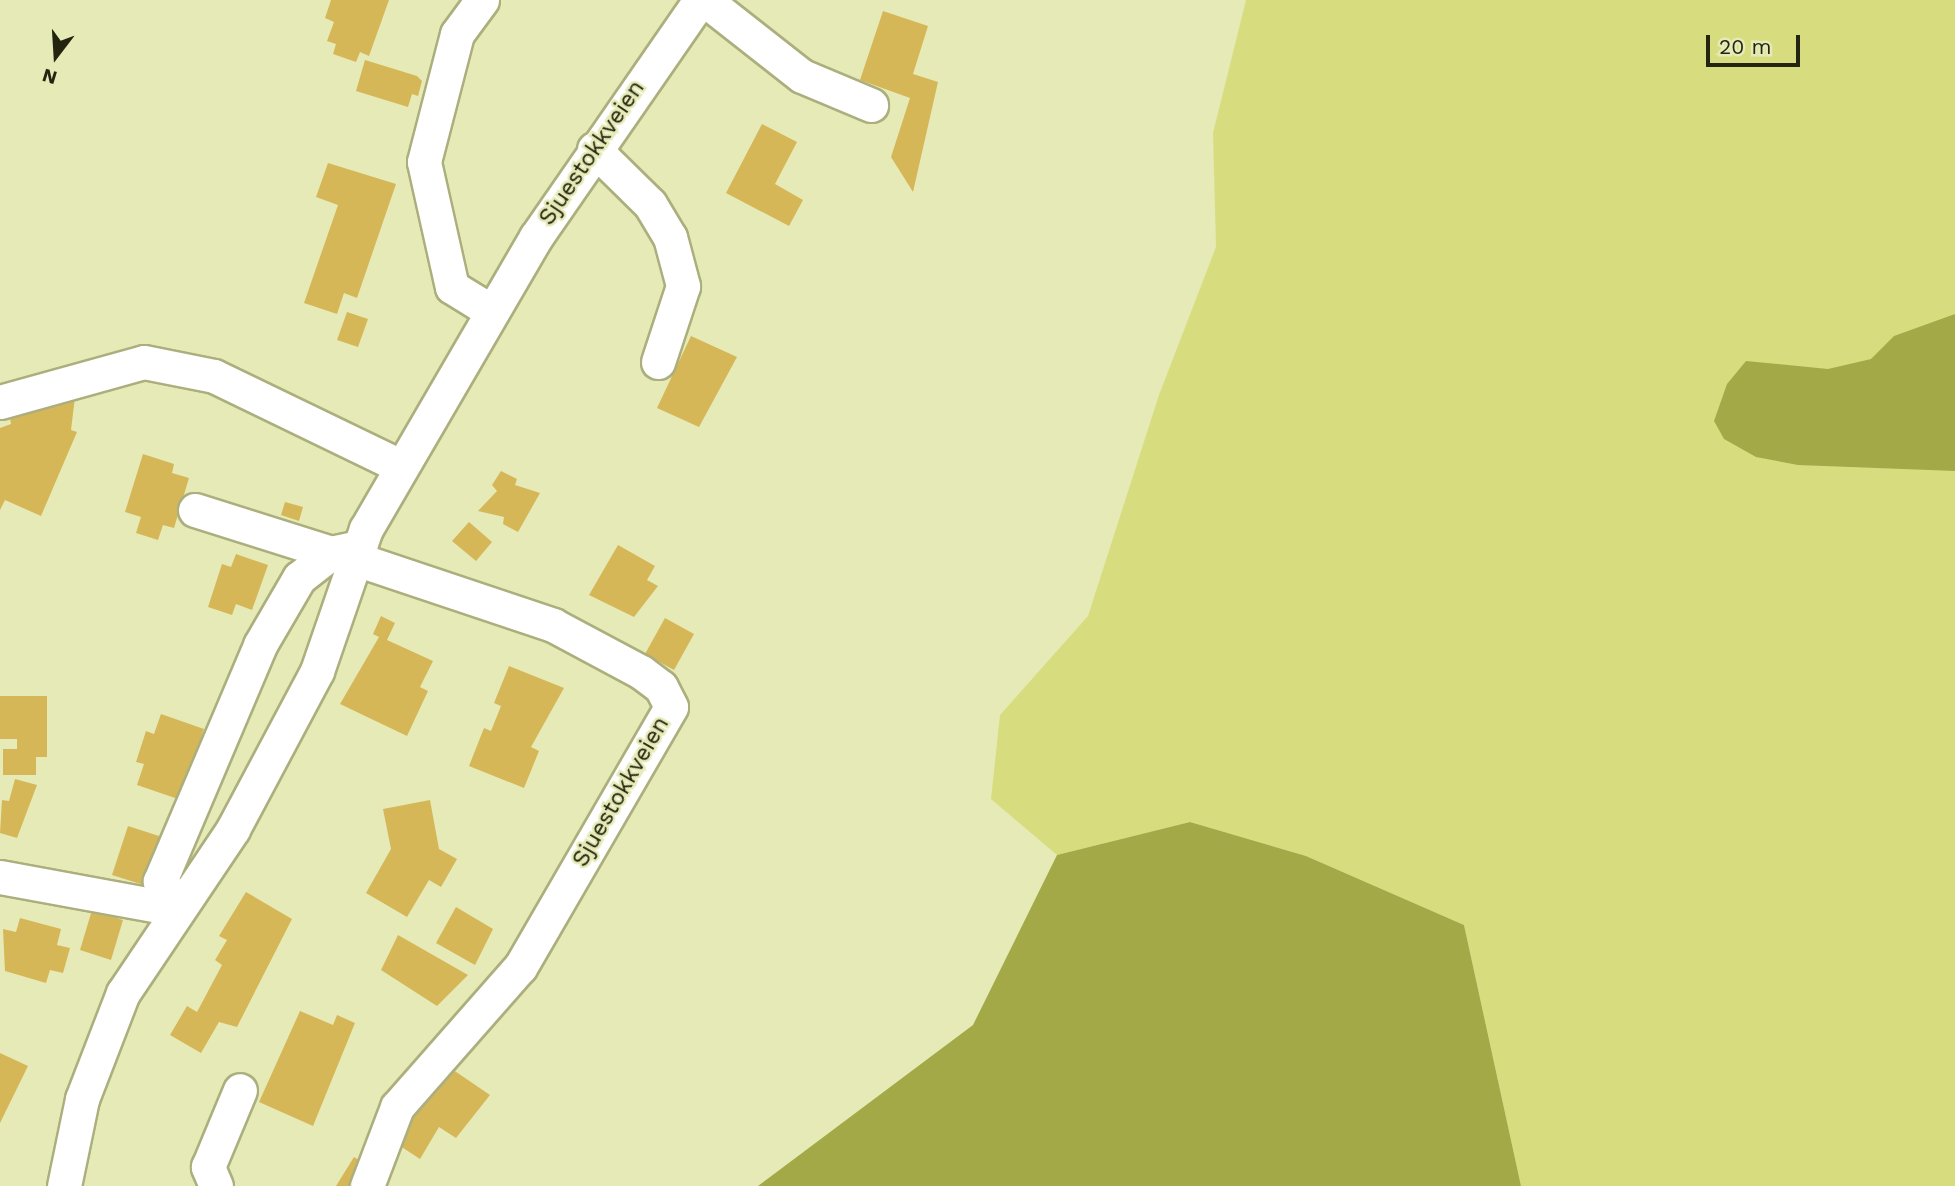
<!DOCTYPE html>
<style>
body{margin:0}
#map{position:relative;width:1955px;height:1186px;overflow:hidden;background:#e6eab6;font-family:"Work Sans",sans-serif}
div>[style]{position:absolute}
.green>*{inset:0;background:#d7dd7f}
.forest>*{inset:0;background:#a4a948}
.building>*{inset:0;background:#d6b757}
.roads{filter:drop-shadow(2px 0 #acaf7d) drop-shadow(-2px 0 #acaf7d) drop-shadow(0 2px #acaf7d) drop-shadow(0 -2px #acaf7d)}
.minor>*{height:33px;margin:-16.5px;padding:0 16.5px;transform-origin:16.5px;border-radius:16.5px;background:#fff}
span{translate:-50% -50%;white-space:nowrap;text-align:center;line-height:1.15;-webkit-text-stroke:5px #e6eab6;paint-order:stroke}
.street-label{font-size:23px;color:#242511}
.north{position:absolute;left:21px;top:21px;width:70px;height:70px;-webkit-text-stroke:5px #e6eab6;paint-order:stroke;rotate:197deg;font-size:19px;font-weight:700;line-height:28px;text-align:center;color:#242511}
.north::after{content:'';display:block;margin:auto;width:24px;height:32px;background:#242511;clip-path:polygon(50% 0,100% 100%,50% 72%,0 100%)}
.scale{position:absolute;left:1706px;top:35px;width:94px;height:32px;box-sizing:border-box;border:4px solid #242511;border-top:0;padding-left:9px;font-size:21px;line-height:24px;white-space:nowrap;color:#242511;-webkit-text-stroke:5px #e6eab6;paint-order:stroke}
</style>
<div id="map">
<div class="green">
<div style="clip-path:polygon(1246px 0,1955px 0,1955px 1186px,1521px 1186px,1464px 925px,1306px 856px,1190px 822px,1057px 855px,991px 799px,1000px 715px,1088px 616px,1159px 395px,1216px 247px,1213px 133px)"></div>
</div>
<div class="forest">
<div style="clip-path:polygon(1955px 314px,1955px 471px,1798px 465px,1756px 457px,1724px 439px,1714px 421px,1727px 384px,1746px 361px,1828px 369px,1871px 359px,1894px 336px)"></div>
<div style="clip-path:polygon(1190px 822px,1306px 856px,1464px 925px,1521px 1186px,758px 1186px,973px 1025px,1057px 855px)"></div>
</div>
<div class="building">
<div style="clip-path:polygon(331px 0,389px 0,369px 56px,360px 52px,356px 62px,333px 54px,336px 44px,327px 41px,334px 22px,325px 18px)"></div>
<div style="clip-path:polygon(883px 11px,928px 26px,913px 74px,938px 82px,913px 192px,891px 157px,910px 98px,860px 80px)"></div>
<div style="clip-path:polygon(365px 60px,417px 76px,422px 81px,418px 96px,412px 94px,408px 107px,356px 91px)"></div>
<div style="clip-path:polygon(762px 124px,797px 142px,775px 184px,803px 200px,789px 226px,726px 193px)"></div>
<div style="clip-path:polygon(328px 163px,396px 184px,357px 298px,344px 293px,337px 314px,304px 303px,338px 205px,316px 197px)"></div>
<div style="clip-path:polygon(347px 312px,368px 319px,358px 347px,337px 340px)"></div>
<div style="clip-path:polygon(691px 336px,737px 357px,699px 427px,657px 408px)"></div>
<div style="clip-path:polygon(75px 397px,71px 430px,77px 432px,41px 516px,5px 500px,0 510px,0 428px,11px 424px,10px 418px)"></div>
<div style="clip-path:polygon(143px 454px,174px 464px,172px 473px,189px 478px,174px 528px,163px 525px,158px 540px,136px 533px,141px 517px,125px 512px)"></div>
<div style="clip-path:polygon(501px 471px,517px 479px,515px 485px,540px 493px,518px 532px,503px 524px,504px 517px,478px 511px,497px 491px,492px 485px)"></div>
<div style="clip-path:polygon(285px 502px,303px 507px,299px 521px,281px 515px)"></div>
<div style="clip-path:polygon(469px 522px,492px 542px,476px 561px,452px 541px)"></div>
<div style="clip-path:polygon(618px 545px,655px 566px,647px 580px,658px 586px,634px 617px,589px 595px)"></div>
<div style="clip-path:polygon(236px 554px,268px 565px,252px 610px,236px 604px,232px 615px,208px 607px,222px 564px,231px 567px)"></div>
<div style="clip-path:polygon(381px 616px,395px 623px,387px 640px,433px 661px,420px 687px,428px 691px,407px 736px,340px 704px,379px 637px,373px 634px)"></div>
<div style="clip-path:polygon(665px 618px,694px 634px,674px 670px,645px 654px)"></div>
<div style="clip-path:polygon(509px 666px,564px 688px,531px 747px,539px 751px,524px 788px,469px 766px,484px 728px,491px 731px,501px 706px,494px 703px)"></div>
<div style="clip-path:polygon(0 696px,47px 696px,47px 757px,36px 757px,36px 775px,3px 775px,3px 749px,17px 749px,17px 739px,0 739px)"></div>
<div style="clip-path:polygon(161px 714px,204px 729px,181px 800px,137px 785px,144px 764px,136px 762px,146px 731px,154px 734px)"></div>
<div style="clip-path:polygon(15px 779px,37px 785px,17px 838px,0 833px,2px 800px,9px 801px)"></div>
<div style="clip-path:polygon(430px 800px,439px 849px,457px 859px,441px 887px,429px 880px,407px 917px,366px 893px,391px 849px,383px 809px)"></div>
<div style="clip-path:polygon(128px 826px,162px 837px,147px 886px,112px 875px)"></div>
<div style="clip-path:polygon(246px 892px,292px 919px,237px 1027px,219px 1022px,201px 1053px,170px 1035px,187px 1006px,197px 1012px,222px 965px,215px 960px,227px 940px,219px 936px)"></div>
<div style="clip-path:polygon(456px 907px,493px 929px,475px 965px,436px 943px)"></div>
<div style="clip-path:polygon(92px 910px,123px 920px,111px 960px,80px 950px)"></div>
<div style="clip-path:polygon(20px 918px,61px 929px,57px 945px,70px 948px,63px 973px,50px 970px,46px 983px,5px 971px,3px 929px,16px 932px)"></div>
<div style="clip-path:polygon(398px 935px,468px 975px,437px 1006px,381px 970px)"></div>
<div style="clip-path:polygon(300px 1011px,333px 1025px,337px 1015px,355px 1023px,313px 1126px,259px 1102px)"></div>
<div style="clip-path:polygon(0 1053px,28px 1066px,0 1123px)"></div>
<div style="clip-path:polygon(443px 1063px,490px 1095px,456px 1138px,439px 1127px,420px 1159px,388px 1138px)"></div>
<div style="clip-path:polygon(354px 1157px,368px 1166px,355px 1186px,336px 1186px)"></div>
</div>
<div class="roads">
<div class="minor">
<div style="left:482px;top:0;width:42px;rotate:126.3deg"></div>
<div style="left:457px;top:34px;width:132px;rotate:104.5deg"></div>
<div style="left:424px;top:162px;width:128px;rotate:77.4deg"></div>
<div style="left:452px;top:287px;width:46px;rotate:31.6deg"></div>
<div style="left:705px;top:0;width:123px;rotate:38.1deg"></div>
<div style="left:802px;top:76px;width:75px;rotate:22.8deg"></div>
<div style="left:594px;top:149px;width:78px;rotate:44.5deg"></div>
<div style="left:650px;top:204px;width:39px;rotate:59deg"></div>
<div style="left:670px;top:237px;width:51px;rotate:75.1deg"></div>
<div style="left:683px;top:286px;width:80px;rotate:108.2deg"></div>
<div style="left:0;top:402px;width:149px;rotate:-15.5deg"></div>
<div style="left:144px;top:362px;width:71px;rotate:11.3deg"></div>
<div style="left:214px;top:376px;width:207px;rotate:25.8deg"></div>
<div style="left:195px;top:510px;width:143px;rotate:17.5deg"></div>
<div style="left:356px;top:559px;width:208px;rotate:18.5deg"></div>
<div style="left:553px;top:625px;width:100px;rotate:28.1deg"></div>
<div style="left:641px;top:672px;width:25px;rotate:37deg"></div>
<div style="left:661px;top:687px;width:22px;rotate:63deg"></div>
<div style="left:671px;top:707px;width:301px;rotate:120.1deg"></div>
<div style="left:520px;top:967px;width:186px;rotate:131.3deg"></div>
<div style="left:397px;top:1107px;width:85px;rotate:110.8deg"></div>
<div style="left:0;top:877px;width:178px;rotate:10.4deg"></div>
<div style="left:179px;top:904px;width:30px;rotate:-130deg"></div>
<div style="left:160px;top:881px;width:256px;rotate:-67deg"></div>
<div style="left:260px;top:645px;width:78px;rotate:-59.8deg"></div>
<div style="left:299px;top:578px;width:41px;rotate:-38deg"></div>
<div style="left:331px;top:553px;width:30px;rotate:-12deg"></div>
<div style="left:64px;top:1186px;width:89px;rotate:-78.3deg"></div>
<div style="left:82px;top:1099px;width:114px;rotate:-68.9deg"></div>
<div style="left:123px;top:993px;width:197px;rotate:-56.1deg"></div>
<div style="left:233px;top:829px;width:179px;rotate:-62deg"></div>
<div style="left:317px;top:671px;width:150px;rotate:-71deg"></div>
<div style="left:366px;top:529px;width:338px;rotate:-59.8deg"></div>
<div style="left:536px;top:237px;width:288px;rotate:-55.3deg"></div>
<div style="left:216px;top:1186px;width:21px;rotate:-113deg"></div>
<div style="left:208px;top:1167px;width:83px;rotate:-67.4deg"></div>
</div>
</div>
<div class="street-label">
<span style="left:592px;top:153px;rotate:-56deg">Sjuestokkveien</span>
<span style="left:621px;top:792px;rotate:-60deg">Sjuestokkveien</span>
</div>
<div class="north">N</div>
<div class="scale">20 m</div>
</div>
